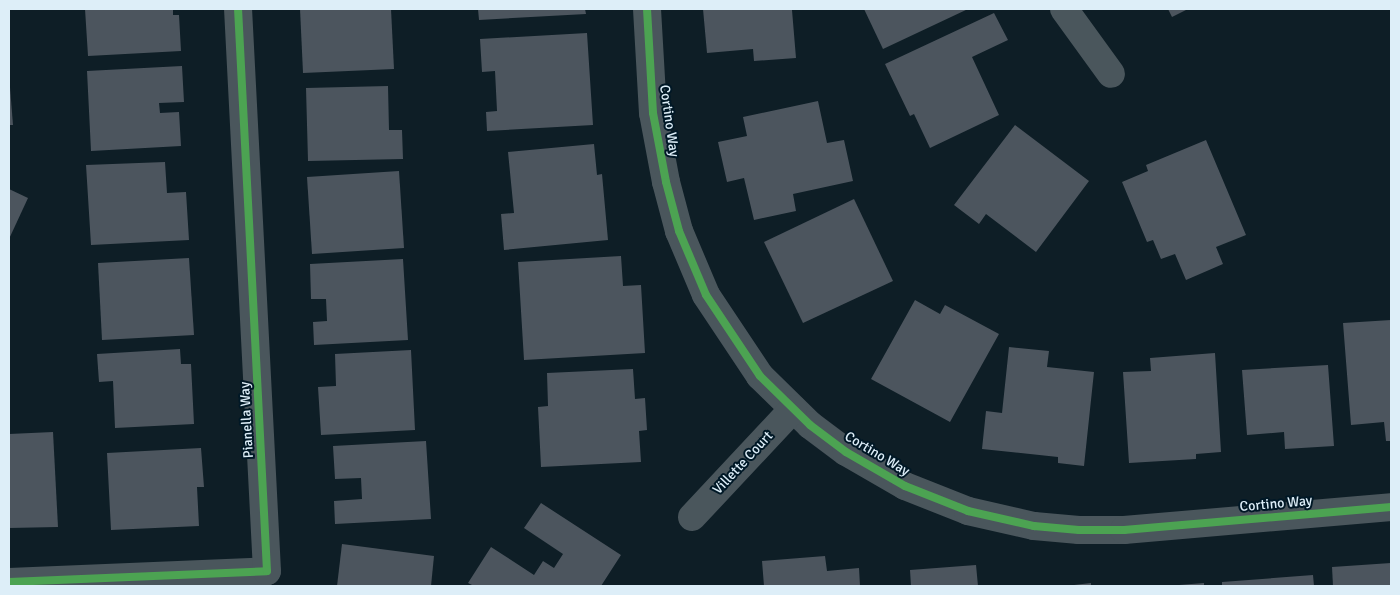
<!DOCTYPE html>
<style>
body{margin:0}
#map{position:relative;width:1400px;height:595px;overflow:hidden;background:#0e1e26;font-family:Signika,sans-serif}
div>[style]{position:absolute}
.building>*{inset:0;background:#4c555e}
.minor>*{height:28px;margin:-14px;padding:0 14px;transform-origin:14px;border-radius:14px;background:#4a565c}
.cycleway>*{height:8px;margin:-4px;padding:0 4px;transform-origin:4px;border-radius:4px;background:#4ca352}
span{translate:-50% -50%;white-space:nowrap;text-align:center;line-height:1.15;-webkit-text-stroke:4px #001826;paint-order:stroke}
.street-label{font-size:14px;color:#ddeef8}
.frame{position:absolute;inset:0;border:10px solid #ddeef8;pointer-events:none}
</style>
<div id="map">
<div class="building">
<div style="clip-path:polygon(85px 9px,173px 9px,173px 15px,179px 15px,181px 51px,88px 56px)"></div>
<div style="clip-path:polygon(300px 9px,391px 9px,394px 69px,303px 73px)"></div>
<div style="clip-path:polygon(478px 9px,585px 9px,586px 14px,479px 20px)"></div>
<div style="clip-path:polygon(703px 9px,792px 10px,796px 58px,754px 61px,753px 49px,707px 53px)"></div>
<div style="clip-path:polygon(864px 9px,968px 9px,883px 49px)"></div>
<div style="clip-path:polygon(1168px 9px,1188px 9px,1172px 17px)"></div>
<div style="clip-path:polygon(994px 13px,1008px 40px,972px 57px,999px 115px,930px 148px,914px 114px,910px 116px,885px 64px)"></div>
<div style="clip-path:polygon(587px 33px,593px 125px,487px 131px,486px 112px,497px 111px,495px 71px,482px 72px,480px 39px)"></div>
<div style="clip-path:polygon(182px 66px,184px 102px,159px 103px,160px 113px,179px 112px,181px 146px,91px 151px,87px 71px)"></div>
<div style="clip-path:polygon(9px 75px,13px 125px,9px 125px)"></div>
<div style="clip-path:polygon(388px 86px,389px 130px,402px 130px,403px 159px,308px 161px,306px 88px)"></div>
<div style="clip-path:polygon(818px 101px,827px 143px,844px 140px,853px 181px,793px 194px,796px 211px,754px 220px,744px 178px,727px 182px,718px 142px,747px 136px,743px 117px)"></div>
<div style="clip-path:polygon(1015px 125px,1089px 181px,1036px 252px,986px 214px,979px 224px,954px 205px)"></div>
<div style="clip-path:polygon(1206px 140px,1246px 235px,1216px 247px,1223px 264px,1186px 280px,1175px 254px,1161px 259px,1153px 240px,1147px 242px,1122px 182px,1148px 171px,1146px 165px)"></div>
<div style="clip-path:polygon(594px 144px,597px 175px,602px 174px,608px 240px,504px 250px,501px 214px,514px 213px,508px 152px)"></div>
<div style="clip-path:polygon(165px 162px,167px 193px,186px 192px,189px 240px,91px 245px,86px 165px)"></div>
<div style="clip-path:polygon(399px 171px,404px 248px,312px 254px,307px 177px)"></div>
<div style="clip-path:polygon(9px 189px,28px 198px,9px 239px)"></div>
<div style="clip-path:polygon(854px 199px,893px 281px,803px 323px,764px 242px)"></div>
<div style="clip-path:polygon(621px 256px,623px 286px,641px 285px,645px 353px,524px 360px,518px 262px)"></div>
<div style="clip-path:polygon(189px 258px,194px 335px,102px 340px,98px 263px)"></div>
<div style="clip-path:polygon(403px 259px,408px 340px,314px 345px,313px 322px,327px 321px,326px 299px,311px 299px,310px 264px)"></div>
<div style="clip-path:polygon(915px 300px,940px 314px,945px 305px,999px 334px,950px 422px,871px 379px)"></div>
<div style="clip-path:polygon(1391px 320px,1391px 441px,1386px 441px,1384px 422px,1351px 425px,1343px 323px)"></div>
<div style="clip-path:polygon(1009px 347px,1049px 351px,1047px 367px,1094px 372px,1084px 466px,1058px 463px,1058px 457px,982px 449px,986px 411px,1002px 413px)"></div>
<div style="clip-path:polygon(180px 349px,181px 364px,191px 364px,194px 424px,115px 428px,113px 381px,99px 382px,97px 354px)"></div>
<div style="clip-path:polygon(411px 350px,415px 430px,321px 435px,318px 387px,336px 386px,335px 354px)"></div>
<div style="clip-path:polygon(1215px 353px,1221px 452px,1196px 454px,1196px 459px,1129px 463px,1123px 372px,1151px 371px,1150px 358px)"></div>
<div style="clip-path:polygon(1328px 365px,1334px 446px,1285px 449px,1284px 432px,1247px 435px,1242px 370px)"></div>
<div style="clip-path:polygon(633px 369px,635px 399px,645px 398px,647px 430px,639px 431px,641px 462px,541px 467px,538px 407px,548px 406px,547px 373px)"></div>
<div style="clip-path:polygon(53px 432px,58px 527px,9px 528px,9px 434px)"></div>
<div style="clip-path:polygon(426px 441px,431px 519px,335px 524px,334px 501px,362px 499px,361px 478px,335px 479px,333px 446px)"></div>
<div style="clip-path:polygon(201px 448px,204px 487px,197px 487px,199px 526px,111px 530px,107px 453px)"></div>
<div style="clip-path:polygon(541px 503px,621px 555px,601px 586px,474px 586px,468px 583px,491px 547px,534px 575px,543px 561px,554px 568px,563px 554px,524px 528px)"></div>
<div style="clip-path:polygon(342px 544px,434px 556px,431px 586px,337px 586px)"></div>
<div style="clip-path:polygon(825px 556px,827px 571px,859px 568px,860px 586px,764px 586px,762px 561px)"></div>
<div style="clip-path:polygon(1391px 563px,1391px 586px,1333px 586px,1332px 567px)"></div>
<div style="clip-path:polygon(976px 565px,978px 586px,911px 586px,910px 570px)"></div>
<div style="clip-path:polygon(1313px 575px,1314px 586px,1222px 586px,1222px 582px)"></div>
<div style="clip-path:polygon(1091px 583px,1091px 586px,1074px 586px,1074px 585px)"></div>
<div style="clip-path:polygon(1204px 583px,1204px 586px,1179px 586px,1179px 585px)"></div>
</div>
<div class="minor">
<div style="left:647px;top:9px;width:104px;rotate:86.7deg"></div>
<div style="left:653px;top:113px;width:70px;rotate:79.3deg"></div>
<div style="left:666px;top:182px;width:51px;rotate:75.1deg"></div>
<div style="left:679px;top:231px;width:69px;rotate:67.1deg"></div>
<div style="left:706px;top:295px;width:97px;rotate:56.3deg"></div>
<div style="left:760px;top:376px;width:70px;rotate:44.4deg"></div>
<div style="left:810px;top:425px;width:45px;rotate:36.9deg"></div>
<div style="left:846px;top:452px;width:68px;rotate:30deg"></div>
<div style="left:905px;top:486px;width:68px;rotate:21.6deg"></div>
<div style="left:968px;top:511px;width:68px;rotate:12.8deg"></div>
<div style="left:1034px;top:526px;width:45px;rotate:5.1deg"></div>
<div style="left:1079px;top:530px;width:45px"></div>
<div style="left:1124px;top:530px;width:268px;rotate:-4.9deg"></div>
<div style="left:1064px;top:9px;width:80px;rotate:54.1deg"></div>
<div style="left:692px;top:517px;width:148px;rotate:-46.9deg"></div>
<div style="left:9px;top:582px;width:258px;rotate:-2.4deg"></div>
<div style="left:267px;top:571px;width:563px;rotate:-92.95deg"></div>
</div>
<div class="cycleway">
<div style="left:647px;top:9px;width:104px;rotate:86.7deg"></div>
<div style="left:653px;top:113px;width:70px;rotate:79.3deg"></div>
<div style="left:666px;top:182px;width:51px;rotate:75.1deg"></div>
<div style="left:679px;top:231px;width:69px;rotate:67.1deg"></div>
<div style="left:706px;top:295px;width:97px;rotate:56.3deg"></div>
<div style="left:760px;top:376px;width:70px;rotate:44.4deg"></div>
<div style="left:810px;top:425px;width:45px;rotate:36.9deg"></div>
<div style="left:846px;top:452px;width:68px;rotate:30deg"></div>
<div style="left:905px;top:486px;width:68px;rotate:21.6deg"></div>
<div style="left:968px;top:511px;width:68px;rotate:12.8deg"></div>
<div style="left:1034px;top:526px;width:45px;rotate:5.1deg"></div>
<div style="left:1079px;top:530px;width:45px"></div>
<div style="left:1124px;top:530px;width:268px;rotate:-4.9deg"></div>
<div style="left:9px;top:582px;width:258px;rotate:-2.4deg"></div>
<div style="left:267px;top:571px;width:563px;rotate:-92.95deg"></div>
</div>
<div class="street-label">
<span style="left:669px;top:121px;rotate:82deg">Cortino Way</span>
<span style="left:247px;top:420px;rotate:-93deg">Pianella Way</span>
<span style="left:877px;top:454px;rotate:31deg">Cortino Way</span>
<span style="left:743px;top:463px;rotate:-47deg">Villette Court</span>
<span style="left:1276px;top:504px;rotate:-5deg">Cortino Way</span>
</div>
<div class="frame"></div>
</div>
